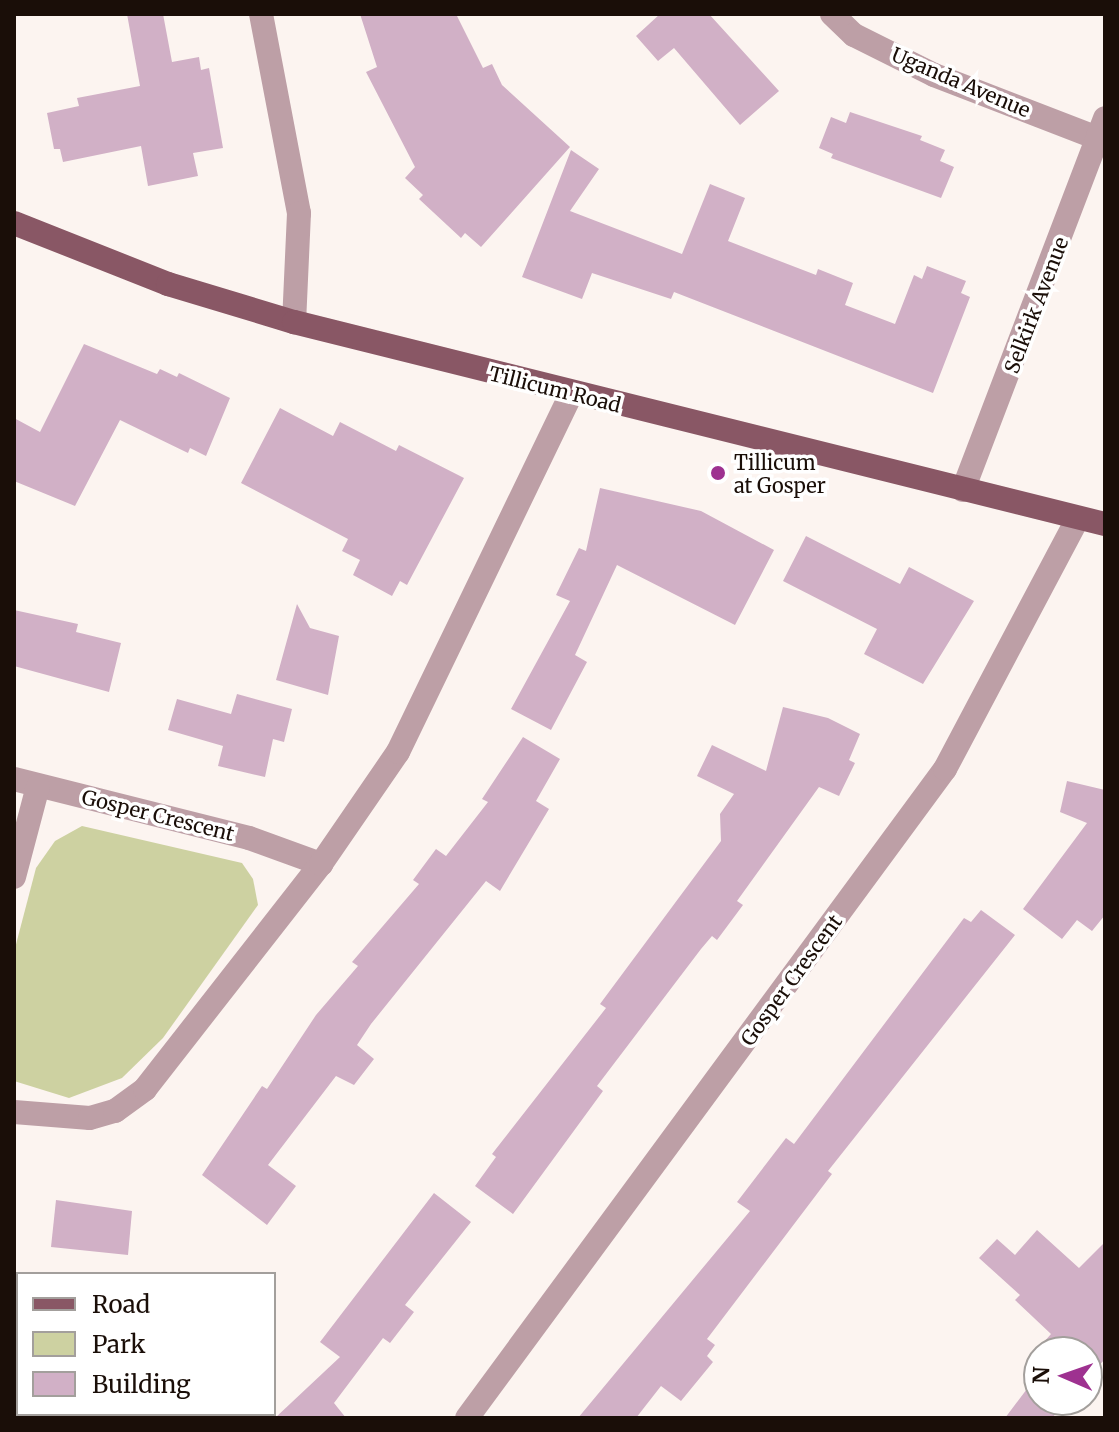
<!DOCTYPE html>
<style>
body{margin:0}
#map{position:relative;width:1119px;height:1432px;overflow:hidden;background:#fcf4f0;font-family:Merriweather,serif}
div>[style]{position:absolute}
.green>*{inset:0;background:#cdd1a1}
.building>*{inset:0;background:#d1b0c6}
.minor>*{height:24px;margin:-12px;padding:0 12px;transform-origin:12px;border-radius:12px;background:#bd9fa6}
.major>*{height:24px;margin:-12px;padding:0 12px;transform-origin:12px;border-radius:12px;background:#895765}
.dots>*{width:22px;height:22px;translate:-50% -50%;box-sizing:border-box;border:4px solid #fff;border-radius:50%}
span{translate:-50% -50%;white-space:nowrap;text-align:center;line-height:1.15;-webkit-text-stroke:7px #fff;paint-order:stroke}
.street-label{font-size:20px;color:#1a0e08}
.poi-label{font-size:20px;color:#1a0e08}
.left{translate:0 -50%;text-align:left}
.frame{position:absolute;inset:0;border:16px solid #1a0e08;pointer-events:none}
.legend{position:absolute;left:16px;top:1272px;width:260px;height:144px;box-sizing:border-box;background:#fff;border:2px solid #a39f9c;margin:0;padding:10px 14px;list-style:none;font-size:24px;color:#1a0e08}
.legend li{display:flex;align-items:center;gap:16px;height:40px}
.legend b{width:40px;border:2px solid #a39f9c}
.north{position:absolute;left:1023px;top:1336px;width:80px;height:80px;box-sizing:border-box;background:#fff;border:2px solid #a39f9c;border-radius:50%;rotate:272deg;font-size:22px;font-weight:700;line-height:32px;text-align:center;color:#1a0e08}
.north::after{content:'';display:block;margin:auto;width:28px;height:36px;background:#9e3190;clip-path:polygon(50% 0,100% 100%,50% 72%,0 100%)}
</style>
<div id="map">
<div class="green">
<div style="clip-path:polygon(82px 826px,242px 863px,253px 879px,258px 905px,163px 1038px,122px 1078px,69px 1098px,14px 1081px,14px 952px,36px 868px,55px 841px)"></div>
</div>
<div class="building">
<div style="clip-path:polygon(127px 14px,163px 14px,172px 62px,199px 57px,201px 70px,209px 68px,223px 148px,193px 153px,198px 176px,148px 186px,141px 146px,63px 162px,60px 149px,54px 149px,47px 113px,79px 106px,77px 98px,140px 86px)"></div>
<div style="clip-path:polygon(360px 14px,456px 14px,483px 68px,492px 64px,502px 85px,570px 147px,481px 247px,465px 233px,461px 238px,419px 199px,423px 195px,405px 178px,415px 167px,366px 72px,377px 67px)"></div>
<div style="clip-path:polygon(660px 14px,709px 14px,779px 91px,740px 125px,674px 48px,658px 61px,636px 36px)"></div>
<div style="clip-path:polygon(850px 112px,922px 136px,920px 140px,945px 150px,940px 161px,954px 167px,941px 198px,831px 158px,833px 154px,819px 148px,831px 117px,846px 123px)"></div>
<div style="clip-path:polygon(571px 150px,599px 169px,570px 211px,682px 254px,710px 184px,745px 198px,728px 241px,816px 275px,818px 269px,853px 283px,845px 305px,895px 324px,914px 275px,922px 279px,927px 266px,966px 281px,961px 293px,970px 297px,933px 393px,674px 292px,671px 299px,592px 273px,582px 299px,522px 277px)"></div>
<div style="clip-path:polygon(84px 344px,157px 374px,160px 369px,177px 377px,179px 373px,230px 398px,206px 456px,190px 448px,188px 453px,120px 420px,75px 506px,14px 481px,14px 418px,40px 432px)"></div>
<div style="clip-path:polygon(280px 408px,333px 436px,340px 422px,396px 451px,399px 445px,464px 478px,407px 585px,400px 581px,392px 596px,353px 575px,360px 560px,342px 551px,348px 539px,241px 483px)"></div>
<div style="clip-path:polygon(600px 488px,701px 511px,774px 550px,735px 625px,617px 565px,575px 655px,587px 662px,551px 730px,511px 709px,570px 601px,556px 595px,579px 548px,586px 551px)"></div>
<div style="clip-path:polygon(806px 536px,900px 584px,909px 567px,974px 601px,923px 684px,864px 654px,877px 629px,783px 581px)"></div>
<div style="clip-path:polygon(297px 604px,310px 628px,339px 636px,328px 695px,276px 680px)"></div>
<div style="clip-path:polygon(14px 610px,78px 624px,76px 632px,121px 643px,109px 692px,14px 666px)"></div>
<div style="clip-path:polygon(237px 694px,292px 709px,284px 742px,273px 739px,265px 777px,218px 766px,223px 746px,168px 730px,177px 699px,231px 714px)"></div>
<div style="clip-path:polygon(783px 707px,828px 718px,860px 734px,849px 760px,855px 763px,839px 796px,819px 787px,737px 901px,743px 905px,717px 940px,712px 936px,701px 949px,597px 1086px,603px 1091px,513px 1214px,475px 1186px,496px 1157px,492px 1154px,606px 1008px,600px 1004px,721px 841px,720px 814px,734px 794px,697px 776px,712px 745px,766px 771px)"></div>
<div style="clip-path:polygon(523px 737px,560px 759px,536px 801px,549px 809px,500px 891px,486px 881px,371px 1024px,357px 1045px,374px 1059px,354px 1085px,336px 1076px,268px 1165px,296px 1186px,267px 1225px,202px 1175px,262px 1086px,267px 1089px,316px 1015px,358px 966px,352px 962px,419px 884px,413px 880px,436px 849px,446px 856px,488px 802px,482px 799px)"></div>
<div style="clip-path:polygon(1067px 781px,1105px 790px,1105px 915px,1092px 931px,1077px 920px,1062px 939px,1023px 909px,1087px 823px,1060px 812px)"></div>
<div style="clip-path:polygon(981px 910px,1015px 935px,828px 1171px,832px 1174px,707px 1339px,715px 1345px,707px 1356px,713px 1362px,681px 1401px,661px 1386px,636px 1418px,578px 1418px,750px 1211px,737px 1202px,786px 1138px,794px 1144px,964px 918px,971px 922px)"></div>
<div style="clip-path:polygon(434px 1193px,471px 1222px,405px 1305px,414px 1312px,390px 1343px,383px 1338px,334px 1403px,346px 1418px,275px 1418px,340px 1357px,320px 1342px)"></div>
<div style="clip-path:polygon(56px 1200px,132px 1211px,128px 1255px,51px 1247px)"></div>
<div style="clip-path:polygon(1037px 1230px,1079px 1268px,1105px 1242px,1105px 1359px,1087px 1379px,1087px 1352px,1037px 1350px,1051px 1334px,1015px 1300px,1020px 1295px,979px 1258px,997px 1239px,1015px 1255px)"></div>
<div style="clip-path:polygon(1039px 1373px,1039px 1400px,1068px 1400px,1052px 1418px,1005px 1418px)"></div>
</div>
<div class="minor">
<div style="left:261px;top:14px;width:203px;rotate:79.2deg"></div>
<div style="left:299px;top:213px;width:109px;rotate:92.6deg"></div>
<div style="left:832px;top:14px;width:30px;rotate:44deg"></div>
<div style="left:854px;top:35px;width:89px;rotate:26.6deg"></div>
<div style="left:934px;top:75px;width:175px;rotate:21.1deg"></div>
<div style="left:963px;top:490px;width:398px;rotate:-69.1deg"></div>
<div style="left:14px;top:779px;width:242px;rotate:14.1deg"></div>
<div style="left:249px;top:838px;width:77px;rotate:19.9deg"></div>
<div style="left:14px;top:877px;width:94px;rotate:-75.2deg"></div>
<div style="left:14px;top:1112px;width:76px;rotate:4.5deg"></div>
<div style="left:90px;top:1118px;width:26px;rotate:-16deg"></div>
<div style="left:115px;top:1111px;width:37px;rotate:-36deg"></div>
<div style="left:145px;top:1089px;width:286px;rotate:-52deg"></div>
<div style="left:321px;top:864px;width:136px;rotate:-55.5deg"></div>
<div style="left:398px;top:752px;width:398px;rotate:-64.2deg"></div>
<div style="left:467px;top:1418px;width:806px;rotate:-53.63deg"></div>
<div style="left:945px;top:769px;width:284px;rotate:-62.1deg"></div>
</div>
<div class="major">
<div style="left:14px;top:223px;width:166px;rotate:21.6deg"></div>
<div style="left:168px;top:284px;width:132px;rotate:16.8deg"></div>
<div style="left:294px;top:322px;width:836px;rotate:13.99deg"></div>
</div>
<div class="dots">
<div style="left:718px;top:473px;background:#9e3190"></div>
</div>
<div class="street-label">
<span style="left:961px;top:82px;rotate:23deg">Uganda Avenue</span>
<span style="left:1036px;top:305px;rotate:-69deg">Selkirk Avenue</span>
<span style="left:555px;top:389px;rotate:14deg">Tillicum Road</span>
<span style="left:158px;top:815px;rotate:14deg">Gosper Crescent</span>
<span style="left:791px;top:980px;rotate:-54deg">Gosper Crescent</span>
</div>
<div class="poi-label">
<span class="left" style="left:734px;top:474px">Tillicum<br>at Gosper</span>
</div>
<div class="frame"></div>
<ul class="legend">
<li><b style="height:10px;background:#895765"></b>Road</li>
<li><b style="height:22px;background:#cdd1a1"></b>Park</li>
<li><b style="height:22px;background:#d1b0c6"></b>Building</li>
</ul>
<div class="north">N</div>
</div>
